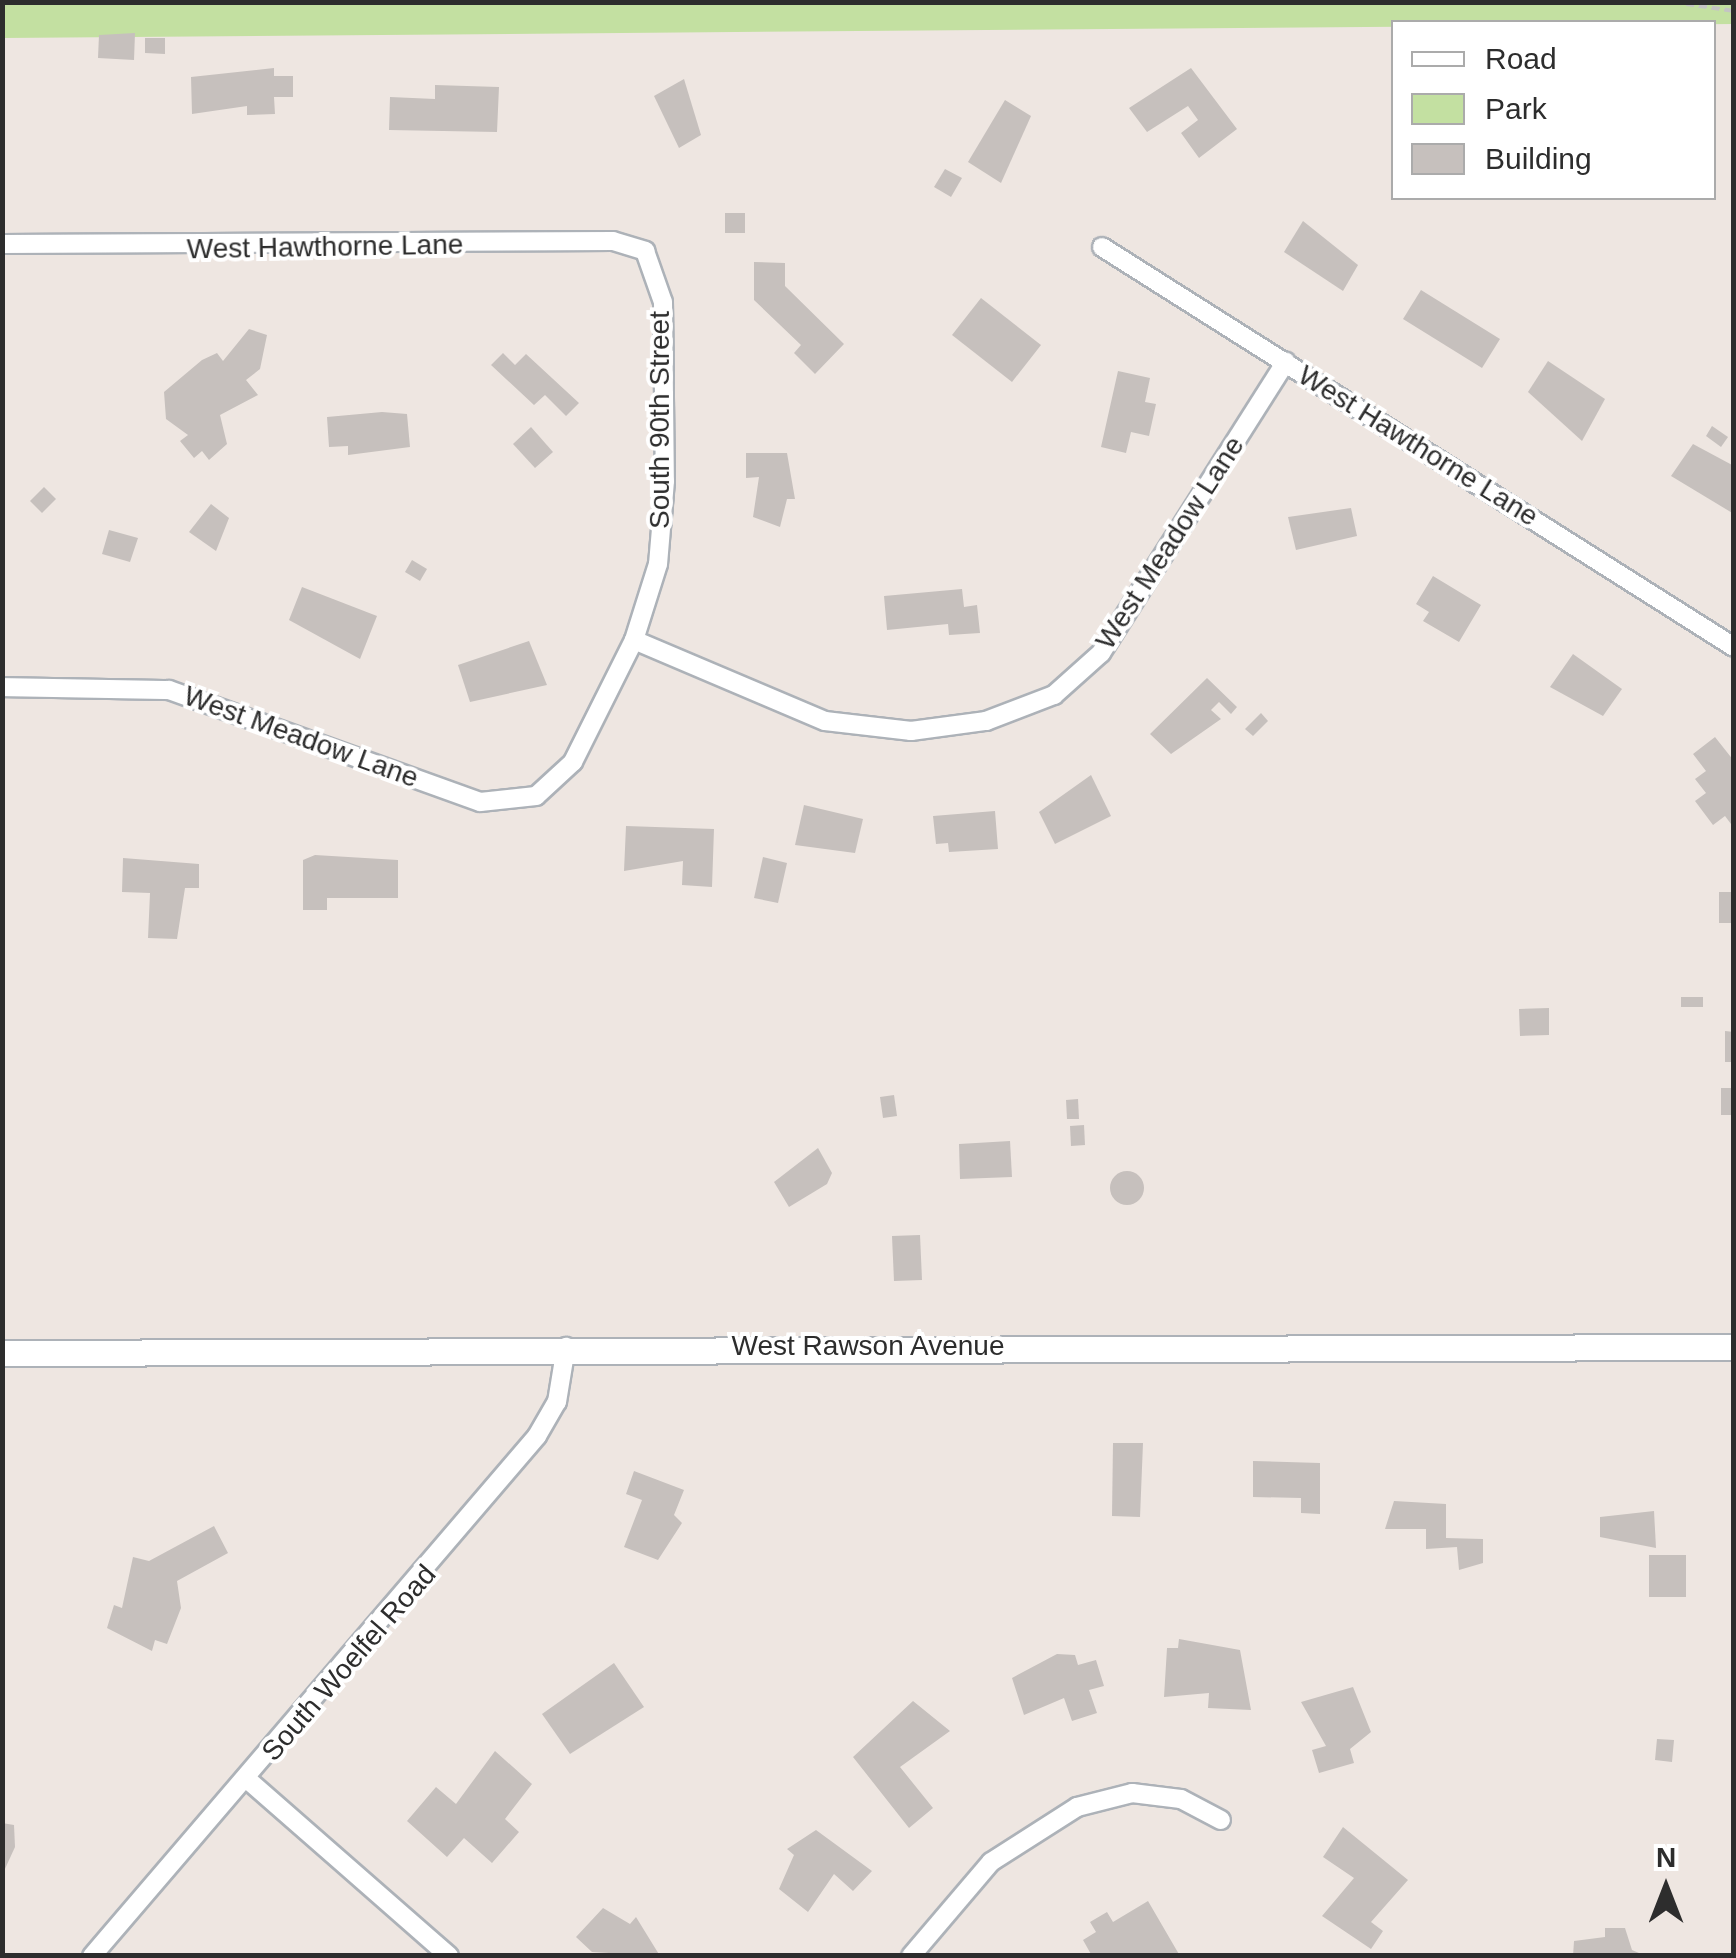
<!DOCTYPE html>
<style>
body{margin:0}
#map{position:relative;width:1736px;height:1958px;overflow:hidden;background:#eee6e1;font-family:Helvetica,sans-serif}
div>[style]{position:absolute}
.green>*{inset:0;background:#c3e0a1}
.building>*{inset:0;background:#c6c0bd}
.round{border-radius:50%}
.path>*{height:4px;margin-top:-2px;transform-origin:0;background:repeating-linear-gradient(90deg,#c4c4c4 0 8px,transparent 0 13px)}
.roads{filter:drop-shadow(2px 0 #adb2b8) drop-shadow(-2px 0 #adb2b8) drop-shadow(0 2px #adb2b8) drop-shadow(0 -2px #adb2b8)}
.minor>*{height:18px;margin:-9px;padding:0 9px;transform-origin:9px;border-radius:9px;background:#fff}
.secondary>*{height:25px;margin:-12.5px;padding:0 12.5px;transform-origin:12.5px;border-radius:12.5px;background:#fff}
span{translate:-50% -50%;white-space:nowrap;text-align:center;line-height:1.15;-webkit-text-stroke:8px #fff;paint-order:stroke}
.street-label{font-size:28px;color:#2d2d2d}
.frame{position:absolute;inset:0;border:5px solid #2d2d2d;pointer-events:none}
.legend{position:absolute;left:1391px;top:20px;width:325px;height:180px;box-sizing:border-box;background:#fff;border:2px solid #ababab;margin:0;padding:12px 18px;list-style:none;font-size:30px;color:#2d2d2d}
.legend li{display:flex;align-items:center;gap:20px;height:50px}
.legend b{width:50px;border:2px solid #ababab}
.north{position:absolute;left:1616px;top:1838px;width:100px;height:100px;-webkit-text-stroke:8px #fff;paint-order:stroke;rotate:0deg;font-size:28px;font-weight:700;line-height:40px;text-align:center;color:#2d2d2d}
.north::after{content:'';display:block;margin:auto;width:35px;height:45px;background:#2d2d2d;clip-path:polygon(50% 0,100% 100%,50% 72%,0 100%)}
</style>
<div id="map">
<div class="green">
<div style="clip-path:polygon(1733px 2px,1734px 24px,3px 38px,2px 3px)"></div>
</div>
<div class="building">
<div style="clip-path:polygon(135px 33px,134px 60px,98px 58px,99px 35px)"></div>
<div style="clip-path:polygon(145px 38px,165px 38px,165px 54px,145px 53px)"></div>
<div style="clip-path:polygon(274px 68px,274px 76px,293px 76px,293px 97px,274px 97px,275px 114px,247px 115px,247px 106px,192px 114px,191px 77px)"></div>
<div style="clip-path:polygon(1191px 68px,1237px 129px,1199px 158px,1181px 133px,1198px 120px,1188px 106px,1147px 132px,1129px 108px)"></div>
<div style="clip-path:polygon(684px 79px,701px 135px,679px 148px,654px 96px)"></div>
<div style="clip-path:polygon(435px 85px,499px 87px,497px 132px,389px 130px,390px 97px,435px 99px)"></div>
<div style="clip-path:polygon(1005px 100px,1031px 116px,1001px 183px,968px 162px)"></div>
<div style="clip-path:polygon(945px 169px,962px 178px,951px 197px,934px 187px)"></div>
<div style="clip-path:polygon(725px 213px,745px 213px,745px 233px,725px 233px)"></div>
<div style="clip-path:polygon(1303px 221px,1358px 265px,1343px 291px,1284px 252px)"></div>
<div style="clip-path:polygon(754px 262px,785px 263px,785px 286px,844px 344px,815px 374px,794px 353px,801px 345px,754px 300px)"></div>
<div style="clip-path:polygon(1421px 290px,1500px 339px,1482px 368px,1403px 319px)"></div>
<div style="clip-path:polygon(981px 298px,1041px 345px,1012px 382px,952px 335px)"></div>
<div style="clip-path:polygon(249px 329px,267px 335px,260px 369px,246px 380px,258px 395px,220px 415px,227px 444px,209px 460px,202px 451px,194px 458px,180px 441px,188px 435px,166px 419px,164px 392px,202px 360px,217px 353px,223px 361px)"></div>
<div style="clip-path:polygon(503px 353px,515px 365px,526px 354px,579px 403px,566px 416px,545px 395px,534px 405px,491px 365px)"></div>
<div style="clip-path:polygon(1548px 361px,1605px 399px,1582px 441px,1528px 392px)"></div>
<div style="clip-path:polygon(1118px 371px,1150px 378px,1145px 402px,1156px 404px,1149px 436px,1131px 432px,1126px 453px,1101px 447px)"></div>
<div style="clip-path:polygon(382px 412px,407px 414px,410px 447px,348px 455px,348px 446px,329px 447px,327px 417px)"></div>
<div style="clip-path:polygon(1712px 426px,1728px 437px,1721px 447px,1706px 436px)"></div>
<div style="clip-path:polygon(531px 427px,553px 452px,535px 468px,513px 444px)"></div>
<div style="clip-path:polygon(1693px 444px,1734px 466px,1734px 514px,1671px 476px)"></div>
<div style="clip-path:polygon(746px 453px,787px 453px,795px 499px,787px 499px,780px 527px,753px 517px,759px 477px,746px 478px)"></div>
<div style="clip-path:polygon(44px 487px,56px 499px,42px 513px,30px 501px)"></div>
<div style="clip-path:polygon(211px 504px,229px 518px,216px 551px,189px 532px)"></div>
<div style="clip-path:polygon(1351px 508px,1357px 536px,1296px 550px,1288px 517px)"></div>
<div style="clip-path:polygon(109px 530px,138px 538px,130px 562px,102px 554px)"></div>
<div style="clip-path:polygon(412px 560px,427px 569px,420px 581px,405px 572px)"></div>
<div style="clip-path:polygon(1433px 576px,1481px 605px,1459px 642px,1423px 621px,1429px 612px,1416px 604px)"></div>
<div style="clip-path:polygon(302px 587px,377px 616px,360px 659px,289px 620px)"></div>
<div style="clip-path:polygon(962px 589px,964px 607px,977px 605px,980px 633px,949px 635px,948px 624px,887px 630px,884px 596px)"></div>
<div style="clip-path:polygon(529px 641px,547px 685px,470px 702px,458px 665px)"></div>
<div style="clip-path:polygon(1573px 654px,1622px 689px,1603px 716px,1550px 687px)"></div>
<div style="clip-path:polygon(1207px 678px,1237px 707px,1231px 714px,1219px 702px,1211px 710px,1221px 719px,1171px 754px,1150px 734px)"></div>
<div style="clip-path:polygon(1261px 713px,1268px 721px,1253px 736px,1245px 729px)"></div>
<div style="clip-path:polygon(1715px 737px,1734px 761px,1734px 828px,1725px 816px,1713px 825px,1695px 801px,1706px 793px,1695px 779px,1706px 771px,1693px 754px)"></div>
<div style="clip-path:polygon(1091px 775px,1111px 816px,1055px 844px,1039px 812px)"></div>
<div style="clip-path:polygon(804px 805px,863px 819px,855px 853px,795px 845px)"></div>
<div style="clip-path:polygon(995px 811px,998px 849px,949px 852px,948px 843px,936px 844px,933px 816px)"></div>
<div style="clip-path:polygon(626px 826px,714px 829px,712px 887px,682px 885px,683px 861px,624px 871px)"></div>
<div style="clip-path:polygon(315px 855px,398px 860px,398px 898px,327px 898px,327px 910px,303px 910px,303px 860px)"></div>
<div style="clip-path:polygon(763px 857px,787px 863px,778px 903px,754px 898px)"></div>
<div style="clip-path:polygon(123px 858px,199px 864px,199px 888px,185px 888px,177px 939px,148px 938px,150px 893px,122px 892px)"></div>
<div style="clip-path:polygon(1719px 892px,1734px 892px,1734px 923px,1719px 923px)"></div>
<div style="clip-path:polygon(1681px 997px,1703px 997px,1703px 1007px,1681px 1007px)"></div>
<div style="clip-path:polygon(1549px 1008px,1549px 1035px,1520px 1036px,1519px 1009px)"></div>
<div style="clip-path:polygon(1725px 1031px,1734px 1032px,1734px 1062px,1725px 1062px)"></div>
<div style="clip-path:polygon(1721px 1088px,1734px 1088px,1734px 1115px,1721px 1115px)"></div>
<div style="clip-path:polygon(894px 1095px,897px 1116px,883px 1118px,880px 1097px)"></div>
<div style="clip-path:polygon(1078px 1099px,1079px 1119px,1067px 1119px,1066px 1100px)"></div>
<div style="clip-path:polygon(1084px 1125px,1085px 1145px,1071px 1146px,1070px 1126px)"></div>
<div style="clip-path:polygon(1010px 1141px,1012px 1177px,960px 1179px,959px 1144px)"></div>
<div style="clip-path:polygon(818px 1148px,832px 1173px,827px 1184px,789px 1207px,774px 1182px)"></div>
<div class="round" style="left:1110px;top:1171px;width:34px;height:34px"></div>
<div style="clip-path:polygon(920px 1235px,922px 1280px,894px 1281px,892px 1236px)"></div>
<div style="clip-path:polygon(1113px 1443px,1143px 1443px,1140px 1517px,1112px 1516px)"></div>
<div style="clip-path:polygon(1253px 1461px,1320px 1463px,1320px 1514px,1301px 1513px,1301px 1498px,1253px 1497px)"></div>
<div style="clip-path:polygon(634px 1471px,684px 1490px,674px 1515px,682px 1523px,658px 1560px,624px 1547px,642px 1500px,626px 1494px)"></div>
<div style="clip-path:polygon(1394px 1501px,1446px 1504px,1446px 1538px,1483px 1539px,1483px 1563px,1459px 1570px,1457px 1547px,1426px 1549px,1426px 1529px,1385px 1529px)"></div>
<div style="clip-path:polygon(1654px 1511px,1656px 1548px,1600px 1537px,1600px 1517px)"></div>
<div style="clip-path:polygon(214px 1526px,228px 1553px,177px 1581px,181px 1608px,167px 1644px,155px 1640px,152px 1651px,107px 1628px,114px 1605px,122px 1608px,133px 1557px,149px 1561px)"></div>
<div style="clip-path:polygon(1649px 1555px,1686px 1555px,1686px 1597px,1649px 1597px)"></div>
<div style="clip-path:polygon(1179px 1639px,1240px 1650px,1251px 1710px,1208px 1708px,1209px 1693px,1164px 1697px,1167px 1648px,1178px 1648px)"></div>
<div style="clip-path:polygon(1057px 1654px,1075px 1655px,1078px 1665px,1096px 1660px,1104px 1686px,1089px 1690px,1097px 1713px,1072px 1721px,1064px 1698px,1024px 1715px,1012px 1678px)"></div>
<div style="clip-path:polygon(614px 1663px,644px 1707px,570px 1754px,542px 1714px)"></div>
<div style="clip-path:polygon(1353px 1687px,1371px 1732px,1350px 1749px,1354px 1763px,1319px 1773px,1312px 1750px,1326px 1746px,1301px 1702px)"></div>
<div style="clip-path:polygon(913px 1701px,950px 1731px,900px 1767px,933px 1808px,909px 1828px,853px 1757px)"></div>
<div style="clip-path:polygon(1657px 1739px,1674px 1740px,1672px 1762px,1655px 1760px)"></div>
<div style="clip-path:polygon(495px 1751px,532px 1784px,505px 1819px,519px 1832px,492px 1863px,464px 1838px,447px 1857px,407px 1821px,436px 1787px,456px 1804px)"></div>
<div style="clip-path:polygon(2px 1823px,14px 1825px,15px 1847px,4px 1871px)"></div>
<div style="clip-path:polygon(1343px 1827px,1408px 1880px,1371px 1922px,1383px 1931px,1371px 1949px,1322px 1916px,1354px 1878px,1323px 1857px)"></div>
<div style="clip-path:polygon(816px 1830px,872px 1871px,853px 1891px,834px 1874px,808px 1912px,779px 1889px,794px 1855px,787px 1849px)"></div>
<div style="clip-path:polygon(1148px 1901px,1180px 1956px,1092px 1956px,1083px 1940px,1096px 1932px,1090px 1922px,1107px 1912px,1113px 1922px)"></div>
<div style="clip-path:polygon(603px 1908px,630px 1924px,636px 1917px,660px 1956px,592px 1952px,576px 1937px)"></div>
<div style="clip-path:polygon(1605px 1928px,1625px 1928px,1632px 1950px,1646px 1956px,1573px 1956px,1574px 1941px,1605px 1937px)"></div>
</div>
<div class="path">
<div style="left:1575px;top:2px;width:39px"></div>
<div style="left:1673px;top:2px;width:62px;rotate:8.4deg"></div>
</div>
<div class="roads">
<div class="minor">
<div style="left:2px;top:244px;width:611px;rotate:-0.28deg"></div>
<div style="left:613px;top:241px;width:34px;rotate:17deg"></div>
<div style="left:645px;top:251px;width:54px;rotate:70.6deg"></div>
<div style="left:663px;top:302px;width:179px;rotate:89.4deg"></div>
<div style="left:665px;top:481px;width:83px;rotate:94.8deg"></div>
<div style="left:658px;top:564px;width:80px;rotate:107.5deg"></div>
<div style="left:634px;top:640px;width:136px;rotate:116.6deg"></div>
<div style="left:573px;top:762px;width:50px;rotate:137.4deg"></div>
<div style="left:536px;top:796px;width:56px;rotate:173.9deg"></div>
<div style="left:480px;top:802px;width:331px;rotate:-160.2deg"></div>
<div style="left:169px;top:690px;width:167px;rotate:-179deg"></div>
<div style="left:1102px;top:247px;width:748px;rotate:32.33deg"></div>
<div style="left:634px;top:640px;width:207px;rotate:23deg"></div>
<div style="left:825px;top:721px;width:87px;rotate:6.6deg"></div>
<div style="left:911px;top:731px;width:76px;rotate:-7.6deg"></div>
<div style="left:986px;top:721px;width:73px;rotate:-20.9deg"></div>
<div style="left:1054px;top:695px;width:63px;rotate:-41.8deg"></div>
<div style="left:1101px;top:653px;width:345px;rotate:-57.6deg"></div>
<div style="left:248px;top:1780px;width:267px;rotate:41.2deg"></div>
<div style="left:92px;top:1956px;width:684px;rotate:-49.44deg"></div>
<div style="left:537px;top:1436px;width:39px;rotate:-60deg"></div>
<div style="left:557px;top:1402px;width:56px;rotate:-80.7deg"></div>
<div style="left:911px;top:1956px;width:123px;rotate:-49.6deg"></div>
<div style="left:991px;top:1862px;width:102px;rotate:-32.6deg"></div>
<div style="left:1077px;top:1807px;width:57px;rotate:-14.3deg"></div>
<div style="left:1132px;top:1793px;width:49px;rotate:7deg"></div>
<div style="left:1181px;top:1799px;width:45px;rotate:27.7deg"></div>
</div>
<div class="secondary">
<div style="left:2px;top:1353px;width:1732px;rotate:-0.2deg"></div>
</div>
</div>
<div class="street-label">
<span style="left:325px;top:247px;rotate:-1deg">West Hawthorne Lane</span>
<span style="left:660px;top:420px;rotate:-90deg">South 90th Street</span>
<span style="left:1418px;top:446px;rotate:32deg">West Hawthorne Lane</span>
<span style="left:1170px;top:543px;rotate:-57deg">West Meadow Lane</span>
<span style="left:301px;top:737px;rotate:20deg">West Meadow Lane</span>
<span style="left:868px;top:1346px">West Rawson Avenue</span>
<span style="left:349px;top:1663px;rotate:-49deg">South Woelfel Road</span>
</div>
<div class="frame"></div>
<ul class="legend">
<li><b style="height:12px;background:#fff"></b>Road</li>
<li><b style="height:28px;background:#c3e0a1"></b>Park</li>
<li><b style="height:28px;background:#c6c0bd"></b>Building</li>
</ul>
<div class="north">N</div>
</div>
